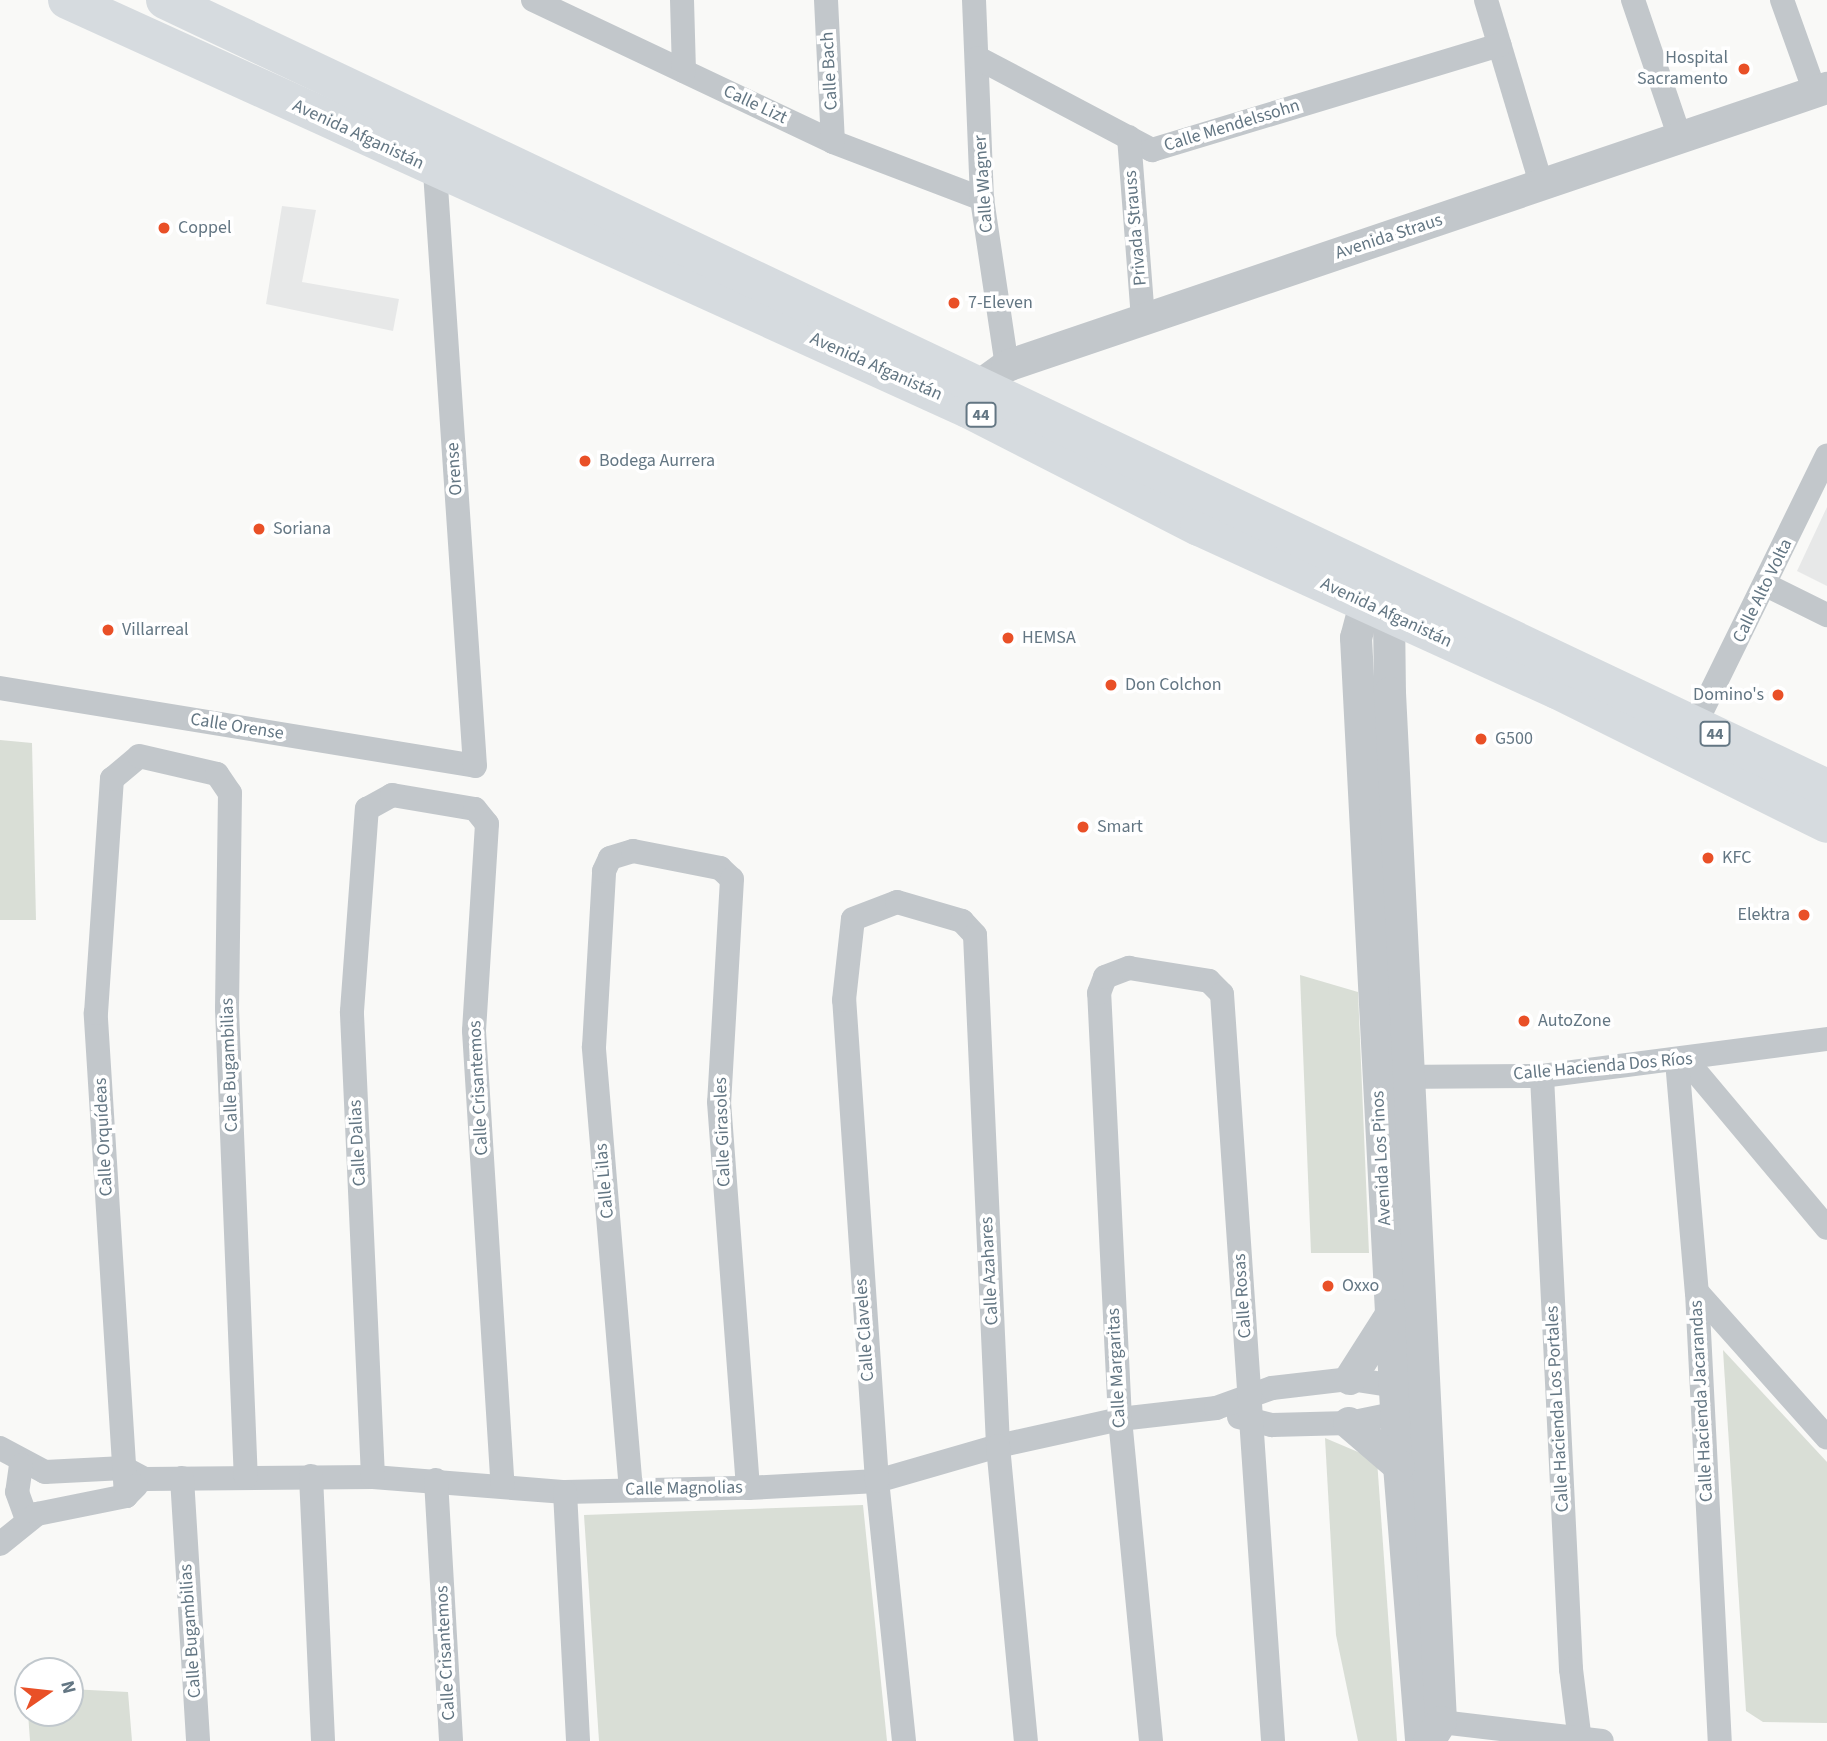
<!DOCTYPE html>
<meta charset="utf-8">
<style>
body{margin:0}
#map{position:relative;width:1827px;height:1741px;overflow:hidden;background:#f9f9f7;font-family:"Source Sans 3",sans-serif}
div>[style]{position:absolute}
.built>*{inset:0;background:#e7e8e8}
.green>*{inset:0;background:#d9ded6}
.minor>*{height:24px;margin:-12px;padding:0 12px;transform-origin:12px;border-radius:12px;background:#c2c7cb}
.tertiary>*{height:32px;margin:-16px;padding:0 16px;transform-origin:16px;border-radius:16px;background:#c2c7cb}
.primary>*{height:38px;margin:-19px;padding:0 19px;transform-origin:19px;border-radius:19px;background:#d6dbdf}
.dots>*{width:19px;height:19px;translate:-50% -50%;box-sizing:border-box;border:4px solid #fff;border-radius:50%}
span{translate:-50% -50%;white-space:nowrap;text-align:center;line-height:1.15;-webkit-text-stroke:7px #fff;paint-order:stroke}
.shield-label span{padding:2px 5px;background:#fff;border:2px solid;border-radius:5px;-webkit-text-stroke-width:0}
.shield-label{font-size:16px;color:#637683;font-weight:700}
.poi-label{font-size:18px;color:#637683}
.right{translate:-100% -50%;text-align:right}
.left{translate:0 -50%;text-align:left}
.street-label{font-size:18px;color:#637683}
.north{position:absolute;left:14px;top:1657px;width:70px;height:70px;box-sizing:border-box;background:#fff;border:2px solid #c1c8cd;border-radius:50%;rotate:76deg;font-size:19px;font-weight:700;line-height:28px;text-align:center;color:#637683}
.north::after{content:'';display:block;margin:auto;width:24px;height:32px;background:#e95027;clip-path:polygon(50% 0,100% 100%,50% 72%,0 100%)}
</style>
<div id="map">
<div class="built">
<div style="clip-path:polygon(282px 206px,316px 210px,302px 282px,399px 299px,393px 331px,266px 304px)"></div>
<div style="clip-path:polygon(1827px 507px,1827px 586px,1797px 571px)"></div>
</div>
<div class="green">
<div style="clip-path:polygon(0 740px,32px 743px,36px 920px,0 920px)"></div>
<div style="clip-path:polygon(1300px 975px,1358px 992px,1369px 1253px,1311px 1253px)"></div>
<div style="clip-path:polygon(1723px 1350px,1827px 1462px,1827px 1723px,1763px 1722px,1746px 1711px)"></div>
<div style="clip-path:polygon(1325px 1438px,1377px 1460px,1397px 1741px,1358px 1741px,1336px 1635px)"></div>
<div style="clip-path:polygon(863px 1505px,887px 1741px,599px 1741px,584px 1515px)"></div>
<div style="clip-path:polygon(70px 1689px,128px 1692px,132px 1741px,30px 1741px,28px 1713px,70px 1713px)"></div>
</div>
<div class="minor">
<div style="left:533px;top:0;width:332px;rotate:25.3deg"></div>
<div style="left:833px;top:142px;width:160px;rotate:20.9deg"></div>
<div style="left:682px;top:0;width:71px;rotate:88.4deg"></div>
<div style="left:826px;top:0;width:142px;rotate:87.2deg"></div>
<div style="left:974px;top:0;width:199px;rotate:87.7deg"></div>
<div style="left:982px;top:199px;width:169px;rotate:81.5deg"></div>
<div style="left:1486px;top:0;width:195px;rotate:73.3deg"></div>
<div style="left:1633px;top:0;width:146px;rotate:71.2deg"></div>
<div style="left:1782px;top:0;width:98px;rotate:70.3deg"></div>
<div style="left:978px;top:58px;width:197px;rotate:27.9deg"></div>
<div style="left:1152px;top:150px;width:363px;rotate:-16.8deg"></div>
<div style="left:1129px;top:137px;width:183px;rotate:85.6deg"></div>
<div style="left:1768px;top:586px;width:66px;rotate:26.2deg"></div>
<div style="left:0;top:688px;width:481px;rotate:9.3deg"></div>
<div style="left:475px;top:766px;width:596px;rotate:-93.85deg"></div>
<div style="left:1695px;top:725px;width:300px;rotate:-63.9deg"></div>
<div style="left:1686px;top:1060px;width:219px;rotate:50deg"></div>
<div style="left:1677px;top:1061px;width:232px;rotate:85.1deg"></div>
<div style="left:1697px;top:1292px;width:450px;rotate:87.1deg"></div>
<div style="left:1542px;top:1076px;width:594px;rotate:87.2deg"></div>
<div style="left:1571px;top:1669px;width:73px;rotate:82.9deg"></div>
<div style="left:1392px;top:1077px;width:150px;rotate:-0.4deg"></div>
<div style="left:1542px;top:1076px;width:287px;rotate:-7.4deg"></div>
<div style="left:1697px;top:1292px;width:195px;rotate:48.3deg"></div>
<div style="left:1239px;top:1417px;width:34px;rotate:14deg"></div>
<div style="left:1272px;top:1425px;width:77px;rotate:-1.5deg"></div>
<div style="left:1349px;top:1423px;width:65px;rotate:-11.5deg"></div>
<div style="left:0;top:1448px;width:51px;rotate:28.1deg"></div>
<div style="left:45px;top:1472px;width:79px;rotate:-2.9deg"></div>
<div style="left:124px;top:1468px;width:24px;rotate:28deg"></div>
<div style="left:145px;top:1479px;width:228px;rotate:-0.5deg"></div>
<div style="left:373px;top:1477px;width:193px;rotate:4.5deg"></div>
<div style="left:565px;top:1492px;width:183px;rotate:-1.3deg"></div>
<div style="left:748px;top:1488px;width:129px;rotate:-3.1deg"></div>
<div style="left:877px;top:1481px;width:126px;rotate:-16.1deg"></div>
<div style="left:998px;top:1446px;width:125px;rotate:-12.5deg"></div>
<div style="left:1120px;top:1419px;width:97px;rotate:-6.5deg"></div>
<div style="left:1216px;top:1408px;width:59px;rotate:-19.7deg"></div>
<div style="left:1272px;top:1388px;width:79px;rotate:-6.6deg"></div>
<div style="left:1350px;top:1379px;width:61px;rotate:8.5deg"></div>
<div style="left:21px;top:1465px;width:27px;rotate:98deg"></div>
<div style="left:17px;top:1492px;width:29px;rotate:70deg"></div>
<div style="left:311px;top:1476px;width:265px;rotate:87.4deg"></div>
<div style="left:373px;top:1477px;width:466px;rotate:-92.6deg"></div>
<div style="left:352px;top:1011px;width:203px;rotate:-85.8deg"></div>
<div style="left:367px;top:809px;width:29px;rotate:-29deg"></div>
<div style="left:392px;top:795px;width:84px;rotate:9.6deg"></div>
<div style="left:475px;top:809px;width:19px;rotate:51deg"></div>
<div style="left:487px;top:824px;width:207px;rotate:93.6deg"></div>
<div style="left:474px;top:1031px;width:456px;rotate:86.4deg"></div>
<div style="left:182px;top:1478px;width:263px;rotate:86.5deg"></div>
<div style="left:436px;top:1480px;width:261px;rotate:86.7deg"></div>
<div style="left:631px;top:1490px;width:445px;rotate:-94.8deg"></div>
<div style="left:594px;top:1047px;width:176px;rotate:-86.7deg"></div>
<div style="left:604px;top:871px;width:14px;rotate:-65deg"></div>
<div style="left:610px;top:858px;width:24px;rotate:-17deg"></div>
<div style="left:633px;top:851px;width:89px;rotate:11.1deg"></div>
<div style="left:720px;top:868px;width:16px;rotate:43deg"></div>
<div style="left:732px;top:879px;width:223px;rotate:93.3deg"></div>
<div style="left:719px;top:1102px;width:387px;rotate:85.7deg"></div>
<div style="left:565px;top:1492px;width:249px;rotate:87deg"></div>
<div style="left:126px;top:1496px;width:484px;rotate:-93.6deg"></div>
<div style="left:96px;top:1013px;width:235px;rotate:-86.1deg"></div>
<div style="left:112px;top:779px;width:35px;rotate:-40deg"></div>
<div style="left:139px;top:756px;width:80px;rotate:13deg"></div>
<div style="left:217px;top:774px;width:23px;rotate:56deg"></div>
<div style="left:230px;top:793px;width:216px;rotate:90.8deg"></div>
<div style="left:227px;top:1009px;width:468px;rotate:87.7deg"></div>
<div style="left:0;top:1544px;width:48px;rotate:-39deg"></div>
<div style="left:37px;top:1514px;width:91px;rotate:-11.4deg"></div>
<div style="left:126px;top:1496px;width:14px;rotate:-45deg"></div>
<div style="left:1424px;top:1720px;width:179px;rotate:6.7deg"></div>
<div style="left:904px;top:1741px;width:261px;rotate:-95.9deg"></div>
<div style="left:877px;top:1481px;width:482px;rotate:-93.9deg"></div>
<div style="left:844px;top:1000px;width:81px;rotate:-83.7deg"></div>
<div style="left:853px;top:919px;width:47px;rotate:-21.1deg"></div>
<div style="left:897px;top:902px;width:68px;rotate:16.3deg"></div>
<div style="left:962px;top:921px;width:19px;rotate:47deg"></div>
<div style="left:975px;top:935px;width:512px;rotate:87.42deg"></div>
<div style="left:998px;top:1446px;width:296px;rotate:84.6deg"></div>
<div style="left:1151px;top:1741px;width:323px;rotate:-95.5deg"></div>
<div style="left:1120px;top:1419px;width:427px;rotate:-92.8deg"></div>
<div style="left:1099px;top:993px;width:17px;rotate:-69deg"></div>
<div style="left:1105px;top:977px;width:26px;rotate:-21deg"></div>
<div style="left:1129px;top:968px;width:81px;rotate:9.2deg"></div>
<div style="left:1209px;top:981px;width:18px;rotate:45deg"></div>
<div style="left:1222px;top:994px;width:749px;rotate:86.09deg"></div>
</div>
<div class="tertiary">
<div style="left:971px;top:404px;width:23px;rotate:-61deg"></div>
<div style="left:982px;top:384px;width:31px;rotate:-36deg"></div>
<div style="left:1007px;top:366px;width:866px;rotate:-18.73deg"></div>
<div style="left:1371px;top:581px;width:59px;rotate:104.7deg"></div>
<div style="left:1356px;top:638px;width:829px;rotate:87.03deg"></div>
<div style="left:1399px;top:1466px;width:276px;rotate:85.4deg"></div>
<div style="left:1397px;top:594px;width:22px;rotate:112deg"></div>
<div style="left:1389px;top:614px;width:79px;rotate:89.3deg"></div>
<div style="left:1390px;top:693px;width:1030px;rotate:87.16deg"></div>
<div style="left:1441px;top:1722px;width:22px;rotate:122deg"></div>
<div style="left:1350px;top:1379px;width:76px;rotate:-57.4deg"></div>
<div style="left:1349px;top:1423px;width:66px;rotate:40.7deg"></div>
</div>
<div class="primary">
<div style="left:67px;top:0;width:989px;rotate:24.42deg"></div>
<div style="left:968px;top:409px;width:259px;rotate:27.1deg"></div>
<div style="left:1199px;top:527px;width:393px;rotate:24.5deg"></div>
<div style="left:1557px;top:690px;width:301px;rotate:26.4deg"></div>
<div style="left:165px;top:0;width:1839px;rotate:25.37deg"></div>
</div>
<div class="dots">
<div style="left:1744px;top:69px;background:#e95027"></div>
<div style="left:164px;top:228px;background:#e95027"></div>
<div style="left:954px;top:303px;background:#e95027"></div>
<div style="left:585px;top:461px;background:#e95027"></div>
<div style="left:259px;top:529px;background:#e95027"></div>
<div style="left:108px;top:630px;background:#e95027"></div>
<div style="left:1008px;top:638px;background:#e95027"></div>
<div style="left:1111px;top:685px;background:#e95027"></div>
<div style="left:1778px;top:695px;background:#e95027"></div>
<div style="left:1481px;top:739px;background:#e95027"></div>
<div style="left:1083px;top:827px;background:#e95027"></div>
<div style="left:1708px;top:858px;background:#e95027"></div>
<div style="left:1804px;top:915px;background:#e95027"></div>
<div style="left:1524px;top:1021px;background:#e95027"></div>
<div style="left:1328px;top:1286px;background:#e95027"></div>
</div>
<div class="shield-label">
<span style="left:981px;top:415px">44</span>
<span style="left:1715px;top:734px">44</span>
</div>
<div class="poi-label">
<span class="right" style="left:1728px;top:69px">Hospital<br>Sacramento</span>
<span class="left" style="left:178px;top:228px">Coppel</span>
<span class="left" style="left:968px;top:303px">7-Eleven</span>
<span class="left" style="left:599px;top:461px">Bodega Aurrera</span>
<span class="left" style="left:273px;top:529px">Soriana</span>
<span class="left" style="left:122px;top:630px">Villarreal</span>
<span class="left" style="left:1022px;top:638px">HEMSA</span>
<span class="left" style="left:1125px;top:685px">Don Colchon</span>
<span class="right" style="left:1764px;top:695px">Domino's</span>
<span class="left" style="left:1495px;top:739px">G500</span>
<span class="left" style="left:1097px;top:827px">Smart</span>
<span class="left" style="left:1722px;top:858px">KFC</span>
<span class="right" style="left:1790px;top:915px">Elektra</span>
<span class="left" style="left:1538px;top:1021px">AutoZone</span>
<span class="left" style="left:1342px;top:1286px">Oxxo</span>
</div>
<div class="street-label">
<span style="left:830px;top:71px;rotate:-93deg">Calle Bach</span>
<span style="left:755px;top:105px;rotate:25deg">Calle Lizt</span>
<span style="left:1232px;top:126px;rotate:-17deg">Calle Mendelssohn</span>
<span style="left:358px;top:135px;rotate:25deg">Avenida Afganistán</span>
<span style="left:984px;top:184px;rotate:-94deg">Calle Wagner</span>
<span style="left:1136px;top:228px;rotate:-95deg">Privada Strauss</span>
<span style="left:1389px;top:237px;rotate:-18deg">Avenida Straus</span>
<span style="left:876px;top:367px;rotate:24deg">Avenida Afganistán</span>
<span style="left:455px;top:469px;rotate:-94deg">Orense</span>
<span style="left:1763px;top:591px;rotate:-64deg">Calle Alto Volta</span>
<span style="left:1386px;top:613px;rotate:25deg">Avenida Afganistán</span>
<span style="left:237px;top:727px;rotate:9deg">Calle Orense</span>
<span style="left:230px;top:1065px;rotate:-92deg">Calle Bugambilias</span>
<span style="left:1603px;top:1067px;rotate:-5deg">Calle Hacienda Dos Ríos</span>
<span style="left:479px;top:1088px;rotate:-93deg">Calle Crisantemos</span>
<span style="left:723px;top:1132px;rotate:-92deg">Calle Girasoles</span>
<span style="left:104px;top:1137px;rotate:-93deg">Calle Orquídeas</span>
<span style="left:358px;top:1143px;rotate:-93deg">Calle Dalias</span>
<span style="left:1382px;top:1158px;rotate:-93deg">Avenida Los Pinos</span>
<span style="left:605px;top:1181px;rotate:-95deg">Calle Lilas</span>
<span style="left:990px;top:1271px;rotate:-93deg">Calle Azahares</span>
<span style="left:1243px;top:1296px;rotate:-94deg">Calle Rosas</span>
<span style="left:865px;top:1330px;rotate:-94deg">Calle Claveles</span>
<span style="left:1117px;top:1368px;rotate:-93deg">Calle Margaritas</span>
<span style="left:1702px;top:1401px;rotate:-93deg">Calle Hacienda Jacarandas</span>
<span style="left:1558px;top:1409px;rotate:-93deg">Calle Hacienda Los Portales</span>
<span style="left:684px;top:1489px;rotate:-1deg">Calle Magnolias</span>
<span style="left:191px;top:1631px;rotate:-94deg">Calle Bugambilias</span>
<span style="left:446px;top:1653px;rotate:-93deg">Calle Crisantemos</span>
</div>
<div class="north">N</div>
</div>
